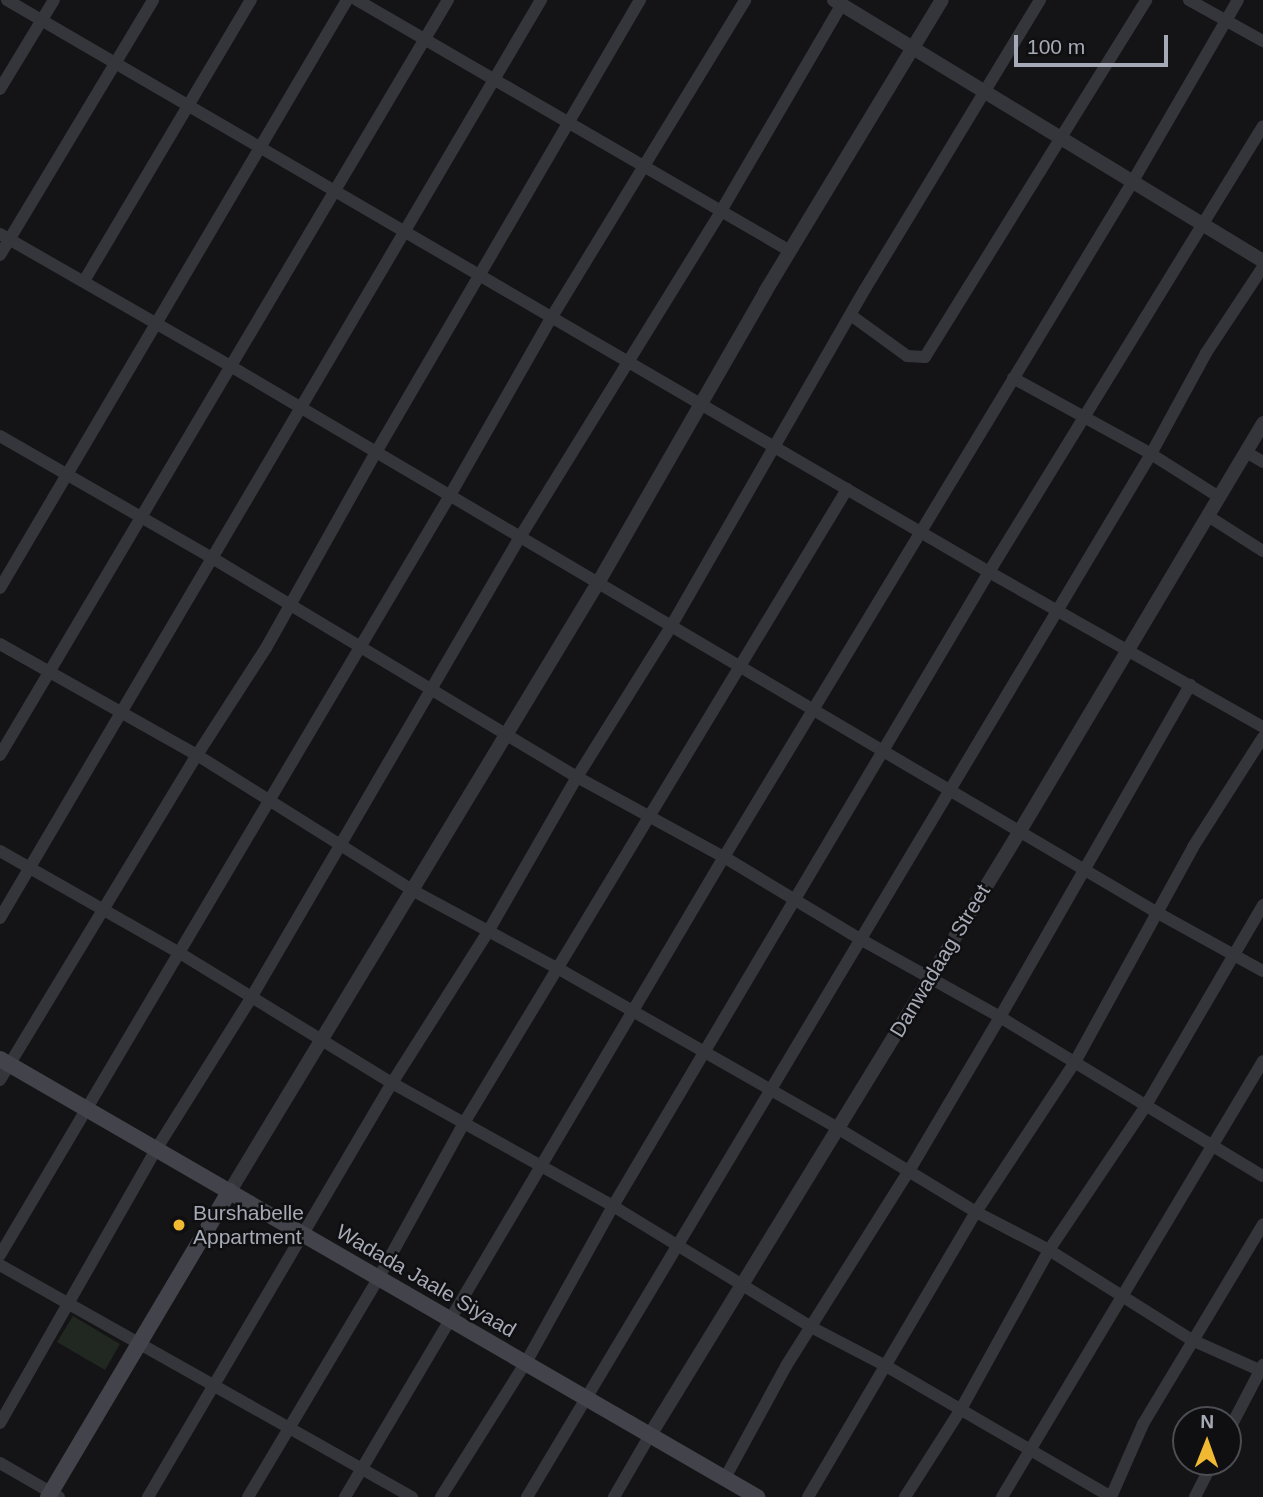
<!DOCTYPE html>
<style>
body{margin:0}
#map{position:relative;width:1263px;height:1497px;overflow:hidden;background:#141416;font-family:Arial,sans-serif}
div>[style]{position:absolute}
.green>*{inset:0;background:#202821}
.minor>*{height:12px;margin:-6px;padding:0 6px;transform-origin:6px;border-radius:6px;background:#35363b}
.tertiary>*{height:14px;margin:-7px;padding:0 7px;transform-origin:7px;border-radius:7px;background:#35363b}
.secondary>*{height:16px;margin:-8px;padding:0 8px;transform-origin:8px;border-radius:8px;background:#43444b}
.dots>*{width:19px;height:19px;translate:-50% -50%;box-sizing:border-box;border:4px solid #0f0f11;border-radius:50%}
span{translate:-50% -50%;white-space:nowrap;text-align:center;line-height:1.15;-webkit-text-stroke:5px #0f0f11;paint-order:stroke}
.street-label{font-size:21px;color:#a6aab6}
.poi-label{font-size:21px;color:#a6aab6}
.left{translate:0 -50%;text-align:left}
.north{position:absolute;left:1172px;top:1406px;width:70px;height:70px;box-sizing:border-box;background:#0f0f11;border:2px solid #4b4d53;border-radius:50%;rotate:1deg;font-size:19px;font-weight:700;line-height:28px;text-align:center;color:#a6aab6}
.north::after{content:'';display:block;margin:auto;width:24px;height:32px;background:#f1b831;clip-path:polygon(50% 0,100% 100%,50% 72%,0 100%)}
.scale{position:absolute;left:1014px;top:35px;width:154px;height:32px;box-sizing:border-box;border:4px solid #a6aab6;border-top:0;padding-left:9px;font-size:21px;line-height:24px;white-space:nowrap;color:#a6aab6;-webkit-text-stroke:5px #0f0f11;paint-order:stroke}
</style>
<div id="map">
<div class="green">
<div style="clip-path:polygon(73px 1316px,120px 1344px,105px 1370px,57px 1342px)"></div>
</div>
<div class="minor">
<div style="left:7px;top:0;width:1136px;rotate:30.22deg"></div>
<div style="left:989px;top:572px;width:315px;rotate:29.5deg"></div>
<div style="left:357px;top:0;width:499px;rotate:30.1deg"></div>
<div style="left:1189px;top:0;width:85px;rotate:29deg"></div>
<div style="left:0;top:89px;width:104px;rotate:-58.8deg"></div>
<div style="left:0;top:234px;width:267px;rotate:29.8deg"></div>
<div style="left:232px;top:367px;width:1073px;rotate:30.53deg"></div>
<div style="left:1156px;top:912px;width:122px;rotate:28.9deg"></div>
<div style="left:0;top:255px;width:297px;rotate:-59deg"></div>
<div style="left:84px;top:281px;width:327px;rotate:-59.3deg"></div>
<div style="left:852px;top:316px;width:68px;rotate:36deg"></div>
<div style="left:907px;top:356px;width:18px;rotate:3deg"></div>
<div style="left:925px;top:357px;width:420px;rotate:-58.2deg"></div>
<div style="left:1013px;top:378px;width:158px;rotate:28.8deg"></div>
<div style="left:1151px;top:454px;width:80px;rotate:32.3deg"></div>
<div style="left:0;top:436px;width:247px;rotate:29.9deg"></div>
<div style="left:214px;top:559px;width:423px;rotate:31deg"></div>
<div style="left:577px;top:777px;width:167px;rotate:28.6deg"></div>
<div style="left:724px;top:857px;width:159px;rotate:31.1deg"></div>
<div style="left:860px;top:939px;width:160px;rotate:29.1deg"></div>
<div style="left:1000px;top:1017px;width:307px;rotate:31.2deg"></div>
<div style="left:1246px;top:452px;width:20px;rotate:30deg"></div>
<div style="left:1208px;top:516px;width:65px;rotate:32.5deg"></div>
<div style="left:0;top:588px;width:683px;rotate:-59.45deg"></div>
<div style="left:0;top:644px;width:226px;rotate:29.4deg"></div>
<div style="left:197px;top:755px;width:254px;rotate:32.1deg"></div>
<div style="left:412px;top:890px;width:167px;rotate:28.3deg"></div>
<div style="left:559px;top:969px;width:322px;rotate:29.7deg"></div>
<div style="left:839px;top:1129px;width:160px;rotate:31.2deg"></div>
<div style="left:976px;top:1212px;width:82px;rotate:27.5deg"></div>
<div style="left:1049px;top:1250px;width:169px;rotate:32.2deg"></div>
<div style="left:1192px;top:1340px;width:73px;rotate:24.1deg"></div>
<div style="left:0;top:755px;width:878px;rotate:-59.32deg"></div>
<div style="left:0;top:851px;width:205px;rotate:29.6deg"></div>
<div style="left:178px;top:952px;width:251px;rotate:31.5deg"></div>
<div style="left:392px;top:1083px;width:253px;rotate:29.1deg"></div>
<div style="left:613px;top:1206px;width:232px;rotate:31.4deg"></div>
<div style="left:811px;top:1327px;width:85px;rotate:27.5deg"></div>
<div style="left:886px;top:1366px;width:260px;rotate:30.2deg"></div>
<div style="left:0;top:918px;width:1066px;rotate:-59.49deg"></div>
<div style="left:0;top:1080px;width:380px;rotate:-58.8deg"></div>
<div style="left:197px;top:755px;width:127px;rotate:-57.2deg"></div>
<div style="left:266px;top:648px;width:223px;rotate:-60.7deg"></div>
<div style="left:375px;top:454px;width:526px;rotate:-59.73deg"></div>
<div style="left:0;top:1255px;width:881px;rotate:-59.36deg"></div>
<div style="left:449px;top:497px;width:210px;rotate:-60.3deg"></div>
<div style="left:553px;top:315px;width:369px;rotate:-58.6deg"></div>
<div style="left:0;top:1265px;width:473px;rotate:29.4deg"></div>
<div style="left:0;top:1423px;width:317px;rotate:-60.3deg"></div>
<div style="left:157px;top:1148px;width:177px;rotate:-57.9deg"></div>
<div style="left:251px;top:998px;width:534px;rotate:-59.74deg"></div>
<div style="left:520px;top:537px;width:383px;rotate:-58.3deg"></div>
<div style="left:721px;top:211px;width:240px;rotate:-59.7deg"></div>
<div style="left:1228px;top:1432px;width:76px;rotate:-62.4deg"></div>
<div style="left:0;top:1463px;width:68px;rotate:30deg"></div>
<div style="left:725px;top:1478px;width:128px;rotate:-61.4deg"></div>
<div style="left:786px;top:1366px;width:231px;rotate:-57.8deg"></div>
<div style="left:909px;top:1171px;width:179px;rotate:-59.4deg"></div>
<div style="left:1000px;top:1017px;width:383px;rotate:-60.2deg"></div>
<div style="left:148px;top:1497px;width:481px;rotate:-59.5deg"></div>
<div style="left:392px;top:1083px;width:181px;rotate:-57.6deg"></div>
<div style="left:489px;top:930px;width:177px;rotate:-60.1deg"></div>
<div style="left:577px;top:777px;width:176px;rotate:-58deg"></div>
<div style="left:670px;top:628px;width:391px;rotate:-60.1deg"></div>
<div style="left:865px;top:289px;width:338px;rotate:-58.8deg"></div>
<div style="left:248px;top:1497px;width:256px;rotate:-59.2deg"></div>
<div style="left:379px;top:1277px;width:176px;rotate:-61.1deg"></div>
<div style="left:464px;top:1123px;width:741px;rotate:-58.86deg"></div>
<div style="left:345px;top:1497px;width:744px;rotate:-59.37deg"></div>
<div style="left:724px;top:857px;width:790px;rotate:-58.82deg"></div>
<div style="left:1133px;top:181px;width:209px;rotate:-59.9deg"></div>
<div style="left:441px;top:1497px;width:165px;rotate:-57.8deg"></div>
<div style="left:529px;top:1357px;width:173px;rotate:-60.9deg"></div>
<div style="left:613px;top:1206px;width:737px;rotate:-59.33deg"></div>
<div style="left:989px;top:572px;width:523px;rotate:-58.44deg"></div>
<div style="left:527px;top:1497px;width:1215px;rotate:-59.11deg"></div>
<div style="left:1151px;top:454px;width:115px;rotate:-61.4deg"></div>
<div style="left:1206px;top:353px;width:103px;rotate:-56.5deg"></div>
<div style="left:614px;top:1497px;width:72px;rotate:-59.9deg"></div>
<div style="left:808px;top:1497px;width:331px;rotate:-59.5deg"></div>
<div style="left:976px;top:1212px;width:180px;rotate:-56.6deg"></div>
<div style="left:1075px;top:1062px;width:245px;rotate:-61.2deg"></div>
<div style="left:1193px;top:847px;width:130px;rotate:-57.5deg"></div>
<div style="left:905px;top:1497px;width:104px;rotate:-57.5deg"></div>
<div style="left:961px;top:1409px;width:182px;rotate:-61deg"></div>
<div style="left:1049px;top:1250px;width:172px;rotate:-56.1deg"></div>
<div style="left:1145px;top:1107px;width:234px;rotate:-59.7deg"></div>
<div style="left:1002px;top:1497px;width:508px;rotate:-59.09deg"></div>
<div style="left:1111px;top:1497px;width:80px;rotate:-66.3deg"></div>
<div style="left:1143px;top:1424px;width:233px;rotate:-59deg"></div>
<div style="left:1195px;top:1497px;width:39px;rotate:-63deg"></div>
</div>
<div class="tertiary">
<div style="left:834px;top:0;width:502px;rotate:31.32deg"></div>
<div style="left:230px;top:1191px;width:711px;rotate:-58.82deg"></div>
<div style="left:598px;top:583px;width:336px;rotate:-60.1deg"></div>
<div style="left:765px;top:292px;width:341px;rotate:-58.8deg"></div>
<div style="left:650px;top:1435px;width:708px;rotate:-58.51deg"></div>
<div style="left:1020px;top:831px;width:475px;rotate:-59.2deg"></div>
</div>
<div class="secondary">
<div style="left:0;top:1059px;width:875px;rotate:30.05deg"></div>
<div style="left:48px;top:1497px;width:356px;rotate:-59.3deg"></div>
</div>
<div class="dots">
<div style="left:179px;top:1225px;background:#f1b831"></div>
</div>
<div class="street-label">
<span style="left:940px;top:961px;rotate:-59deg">Danwadaag Street</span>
<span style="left:426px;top:1281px;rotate:30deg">Wadada Jaale Siyaad</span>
</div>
<div class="poi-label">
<span class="left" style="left:193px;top:1225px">Burshabelle<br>Appartment</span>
</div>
<div class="north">N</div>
<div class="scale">100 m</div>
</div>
